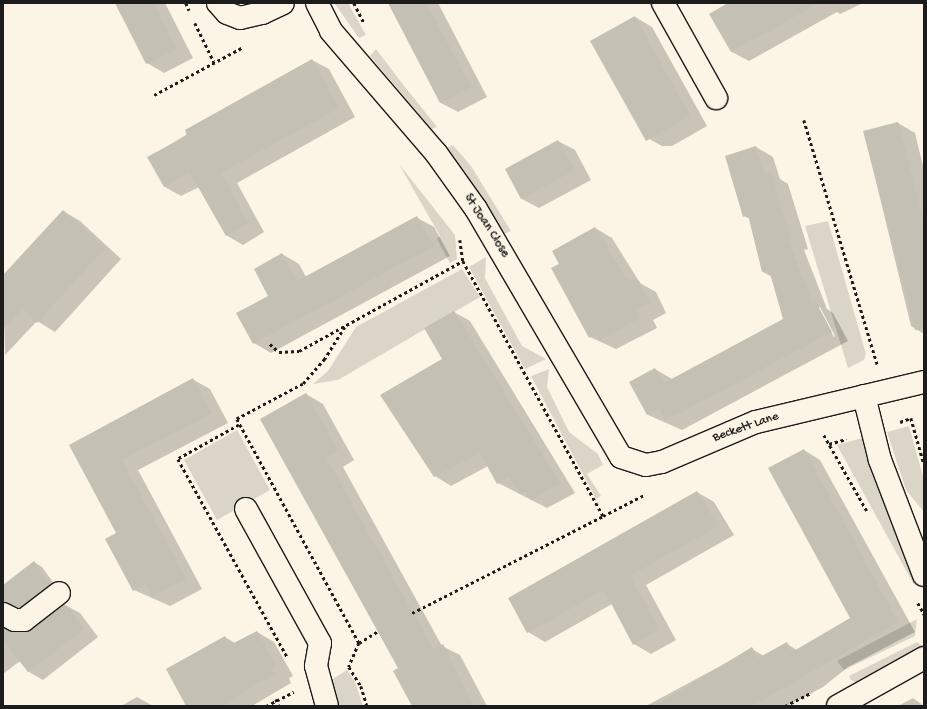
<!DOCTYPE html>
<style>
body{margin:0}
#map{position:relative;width:927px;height:709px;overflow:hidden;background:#fcf5e5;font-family:"Gochi Hand",sans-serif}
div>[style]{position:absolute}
.green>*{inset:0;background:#dbd5c8}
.shadow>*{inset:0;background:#0003}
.building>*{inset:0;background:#c4c0b3}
.path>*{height:2.5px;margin-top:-1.25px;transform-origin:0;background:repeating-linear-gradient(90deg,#1c1c1c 0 3px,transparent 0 6px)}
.roads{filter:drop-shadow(1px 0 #1c1c1c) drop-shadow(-1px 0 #1c1c1c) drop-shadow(0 1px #1c1c1c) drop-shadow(0 -1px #1c1c1c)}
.minor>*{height:22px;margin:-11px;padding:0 11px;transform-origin:11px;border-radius:11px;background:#fcf5e5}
span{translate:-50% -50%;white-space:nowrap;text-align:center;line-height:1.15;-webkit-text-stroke:3.5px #fcf5e5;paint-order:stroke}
.street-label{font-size:13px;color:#1c1c1c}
.frame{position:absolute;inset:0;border:4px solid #1c1c1c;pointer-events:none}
</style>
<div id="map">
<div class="green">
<div style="clip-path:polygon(348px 3px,366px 35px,359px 38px,335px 4px)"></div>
<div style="clip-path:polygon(376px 49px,401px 82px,437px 127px,432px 129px,370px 56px)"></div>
<div style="clip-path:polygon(453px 145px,471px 166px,511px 231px,504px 234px,447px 148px)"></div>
<div style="clip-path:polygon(399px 164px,455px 235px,457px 259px,450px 263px,437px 239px,440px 236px)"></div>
<div style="clip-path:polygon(828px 221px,866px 354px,864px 360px,848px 368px,805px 226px)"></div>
<div style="clip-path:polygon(486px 257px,485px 278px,522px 346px,546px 359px,525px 369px,469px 267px)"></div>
<div style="clip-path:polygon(462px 269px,480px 297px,338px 380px,313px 384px,328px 371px,356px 327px)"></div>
<div style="clip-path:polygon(549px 369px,547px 387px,569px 432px,598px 454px,603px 465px,587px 474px,601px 496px,596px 499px,531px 376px)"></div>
<div style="clip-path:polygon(909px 426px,924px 480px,924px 512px,906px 490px,887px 432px)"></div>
<div style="clip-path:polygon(237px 430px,270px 490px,217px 520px,184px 460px)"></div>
<div style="clip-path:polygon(862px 438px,915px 580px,913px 583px,837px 445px)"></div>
<div style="clip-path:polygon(917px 619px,915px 636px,844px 670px,837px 661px)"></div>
<div style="clip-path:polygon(917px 642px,922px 646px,915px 653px,857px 683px,851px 680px,849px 676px)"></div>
<div style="clip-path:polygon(347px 670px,355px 682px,363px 706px,338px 706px,331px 680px)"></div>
</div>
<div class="shadow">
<div style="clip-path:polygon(115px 3px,165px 3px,193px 58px,164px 73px,147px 63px)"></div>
<div style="clip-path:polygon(389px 3px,438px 3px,487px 97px,458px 112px,441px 103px)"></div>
<div style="clip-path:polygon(730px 3px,863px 3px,840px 14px,837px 12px,749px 61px,732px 52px,710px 14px)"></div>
<div style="clip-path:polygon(635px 17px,652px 27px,707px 126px,672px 146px,662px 146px,644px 136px)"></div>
<div style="clip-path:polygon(312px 60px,329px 69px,355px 117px,237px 183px,264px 232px,243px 245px,226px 235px,199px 187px,181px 196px,165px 187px,149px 157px)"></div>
<div style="clip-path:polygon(898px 123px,915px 133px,924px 170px,924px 334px,911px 326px,864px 132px)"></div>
<div style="clip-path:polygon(558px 141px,575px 150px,591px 180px,539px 208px,522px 199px,506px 169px)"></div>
<div style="clip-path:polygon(evenodd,756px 147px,773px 157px,780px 179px,788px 184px,808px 249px,804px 250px,827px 309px,833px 313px,848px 341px,682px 430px,648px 415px,655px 369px,672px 379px,785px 319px,772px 277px,763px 272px,750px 219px,744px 216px,756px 147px,818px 307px,820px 307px,835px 336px,834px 337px,818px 307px)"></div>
<div style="clip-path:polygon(63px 211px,80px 221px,121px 259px,55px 332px,37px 321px,5px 355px,3px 276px)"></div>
<div style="clip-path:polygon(416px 217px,434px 227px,450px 256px,271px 353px,254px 343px,282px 254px,299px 264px,306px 277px)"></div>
<div style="clip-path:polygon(595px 228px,612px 238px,640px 283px,656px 292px,666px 313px,653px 320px,657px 328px,616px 349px,590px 337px,561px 264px)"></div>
<div style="clip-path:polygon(454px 312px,470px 321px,575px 493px,547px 508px,498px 483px,488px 466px,451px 486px,435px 476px,443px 359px)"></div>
<div style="clip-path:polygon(192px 379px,210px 389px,228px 423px,138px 470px,202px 589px,170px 606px,134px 590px,118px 533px,70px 445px)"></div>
<div style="clip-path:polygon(306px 394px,323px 404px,354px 460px,343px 467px,442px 646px,460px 655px,487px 706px,413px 706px,400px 669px,261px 420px)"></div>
<div style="clip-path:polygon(804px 450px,820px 460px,915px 632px,848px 667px,823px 687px,787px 706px,646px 706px,752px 649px,764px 656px,787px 644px,797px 650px,851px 618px)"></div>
<div style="clip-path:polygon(697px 492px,714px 502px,734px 535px,646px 585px,676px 640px,651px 654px,634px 644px,612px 604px,545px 642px,528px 632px)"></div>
<div style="clip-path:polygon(34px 562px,42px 567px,58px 589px,29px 612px,8px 602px,3px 586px)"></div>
<div style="clip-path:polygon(65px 605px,80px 613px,98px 637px,43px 680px,29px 672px,20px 661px,3px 674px,3px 623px,8px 629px,24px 634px)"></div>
<div style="clip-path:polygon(257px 632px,274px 642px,293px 676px,289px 678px,291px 683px,252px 706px,188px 706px,225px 637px,235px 643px)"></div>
<div style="clip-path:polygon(137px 697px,153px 706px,121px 706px)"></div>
<div style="clip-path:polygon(913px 698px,924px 706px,898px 706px)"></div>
</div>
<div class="building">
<div style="clip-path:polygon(115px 3px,154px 3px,177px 49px,146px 64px)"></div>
<div style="clip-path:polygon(388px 3px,426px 3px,471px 87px,440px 103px)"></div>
<div style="clip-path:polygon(728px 3px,819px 3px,731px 52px,709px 14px)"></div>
<div style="clip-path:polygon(635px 16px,690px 116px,646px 141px,590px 41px)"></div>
<div style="clip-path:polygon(312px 59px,339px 108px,221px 173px,248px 223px,226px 236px,190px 173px,164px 187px,147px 157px,187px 136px,185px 130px)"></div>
<div style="clip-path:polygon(898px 122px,924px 222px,924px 329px,915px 330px,863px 131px)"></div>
<div style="clip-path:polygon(558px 140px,575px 170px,521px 199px,505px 169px)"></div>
<div style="clip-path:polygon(756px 146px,765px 175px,771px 173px,791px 239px,788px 240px,813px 304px,816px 302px,832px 332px,665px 421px,659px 409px,647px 415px,629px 382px,655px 368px,664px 383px,783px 319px,769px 270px,762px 272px,748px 215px,743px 217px,725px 156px)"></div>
<div style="clip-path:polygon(63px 210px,105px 248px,37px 323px,22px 309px,3px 329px,3px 275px)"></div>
<div style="clip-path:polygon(417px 216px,434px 246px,253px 344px,236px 313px,268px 296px,254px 269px,282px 253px,297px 281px)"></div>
<div style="clip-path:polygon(595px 227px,626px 278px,639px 281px,650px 303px,636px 310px,640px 318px,599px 340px,596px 334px,589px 338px,551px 268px,559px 264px,552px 251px)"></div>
<div style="clip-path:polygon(454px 311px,560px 483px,530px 500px,525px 491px,519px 494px,509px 477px,497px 484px,480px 453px,434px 477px,380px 395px,442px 359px,424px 328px)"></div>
<div style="clip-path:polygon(193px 378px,212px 413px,122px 460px,186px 579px,152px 597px,145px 584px,133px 591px,105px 539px,116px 533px,69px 445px)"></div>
<div style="clip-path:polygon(306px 393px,338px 450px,326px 457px,433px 649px,443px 644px,474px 706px,412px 706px,393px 671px,398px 668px,260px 419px)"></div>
<div style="clip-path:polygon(804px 449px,898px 622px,752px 706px,655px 706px,752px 647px,758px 658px,787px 642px,792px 652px,850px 618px,768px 468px)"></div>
<div style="clip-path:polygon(697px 491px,718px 526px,630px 576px,660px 630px,633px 645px,604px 590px,527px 633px,508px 598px)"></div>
<div style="clip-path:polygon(34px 561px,50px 584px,20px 608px,3px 602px,3px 585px)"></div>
<div style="clip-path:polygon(65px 604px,84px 629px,28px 672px,3px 640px,3px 628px,15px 632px,31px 630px)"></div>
<div style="clip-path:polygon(257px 631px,276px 666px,272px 669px,275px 673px,220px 706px,186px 706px,166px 669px,225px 636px,230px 645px)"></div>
</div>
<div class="path">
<div style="left:186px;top:3px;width:8px;rotate:67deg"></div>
<div style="left:354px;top:3px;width:22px;rotate:63deg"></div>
<div style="left:195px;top:23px;width:43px;rotate:64deg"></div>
<div style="left:154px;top:95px;width:101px;rotate:-28.3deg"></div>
<div style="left:804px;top:120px;width:255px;rotate:73.3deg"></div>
<div style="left:460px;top:240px;width:21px;rotate:82deg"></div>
<div style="left:463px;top:261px;width:291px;rotate:61.2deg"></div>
<div style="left:603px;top:516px;width:46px;rotate:-27.1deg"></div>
<div style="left:345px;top:327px;width:38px;rotate:122deg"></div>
<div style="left:325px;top:359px;width:33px;rotate:131deg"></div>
<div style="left:303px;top:384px;width:75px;rotate:152.1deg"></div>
<div style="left:237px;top:419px;width:255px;rotate:61.4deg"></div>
<div style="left:359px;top:643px;width:22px;rotate:-32deg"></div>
<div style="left:270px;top:344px;width:12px;rotate:42deg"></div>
<div style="left:279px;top:352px;width:20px;rotate:-3deg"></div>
<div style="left:299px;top:351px;width:187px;rotate:-28.8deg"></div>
<div style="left:911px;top:418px;width:48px;rotate:74.2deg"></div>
<div style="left:900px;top:422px;width:12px;rotate:-20deg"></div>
<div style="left:239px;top:425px;width:70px;rotate:150.9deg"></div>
<div style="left:178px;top:459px;width:227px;rotate:61.1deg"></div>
<div style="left:824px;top:435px;width:87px;rotate:60.5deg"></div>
<div style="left:829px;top:444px;width:18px;rotate:-16deg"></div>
<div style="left:918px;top:603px;width:13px;rotate:61deg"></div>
<div style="left:412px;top:613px;width:214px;rotate:-26.9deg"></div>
<div style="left:359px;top:643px;width:26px;rotate:113deg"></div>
<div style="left:349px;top:667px;width:22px;rotate:58deg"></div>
<div style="left:361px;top:686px;width:21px;rotate:73deg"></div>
<div style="left:276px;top:699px;width:8px;rotate:67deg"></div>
<div style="left:266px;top:706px;width:31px;rotate:-27deg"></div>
<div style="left:785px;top:706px;width:30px;rotate:-27deg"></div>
</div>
<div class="roads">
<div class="minor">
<div style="left:218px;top:3px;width:13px;rotate:48deg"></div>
<div style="left:227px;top:13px;width:14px;rotate:21deg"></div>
<div style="left:240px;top:18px;width:23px;rotate:-13deg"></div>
<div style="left:262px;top:13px;width:23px;rotate:-25deg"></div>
<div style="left:317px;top:3px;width:31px;rotate:63deg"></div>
<div style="left:331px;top:31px;width:161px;rotate:49.3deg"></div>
<div style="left:436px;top:153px;width:69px;rotate:54.5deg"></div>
<div style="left:476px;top:209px;width:287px;rotate:59.7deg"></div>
<div style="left:621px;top:457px;width:26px;rotate:18deg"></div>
<div style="left:646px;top:465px;width:16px;rotate:-11deg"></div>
<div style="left:662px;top:462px;width:102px;rotate:-23.1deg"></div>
<div style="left:756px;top:422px;width:173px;rotate:-13.4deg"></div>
<div style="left:663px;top:3px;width:109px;rotate:60.8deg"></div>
<div style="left:864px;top:396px;width:66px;rotate:76deg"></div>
<div style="left:880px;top:460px;width:123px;rotate:69.1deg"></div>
<div style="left:246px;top:509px;width:153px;rotate:61.1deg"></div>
<div style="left:320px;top:643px;width:23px;rotate:100deg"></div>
<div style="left:316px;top:666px;width:41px;rotate:74.6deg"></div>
<div style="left:3px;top:614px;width:13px;rotate:27deg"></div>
<div style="left:15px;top:620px;width:9px"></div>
<div style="left:24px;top:620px;width:44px;rotate:-37.6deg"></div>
<div style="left:838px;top:706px;width:98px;rotate:-29.2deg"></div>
</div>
</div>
<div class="street-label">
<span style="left:486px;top:226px;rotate:57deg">St Joan Close</span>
<span style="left:746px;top:428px;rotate:-19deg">Beckett Lane</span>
</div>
<div class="frame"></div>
</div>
